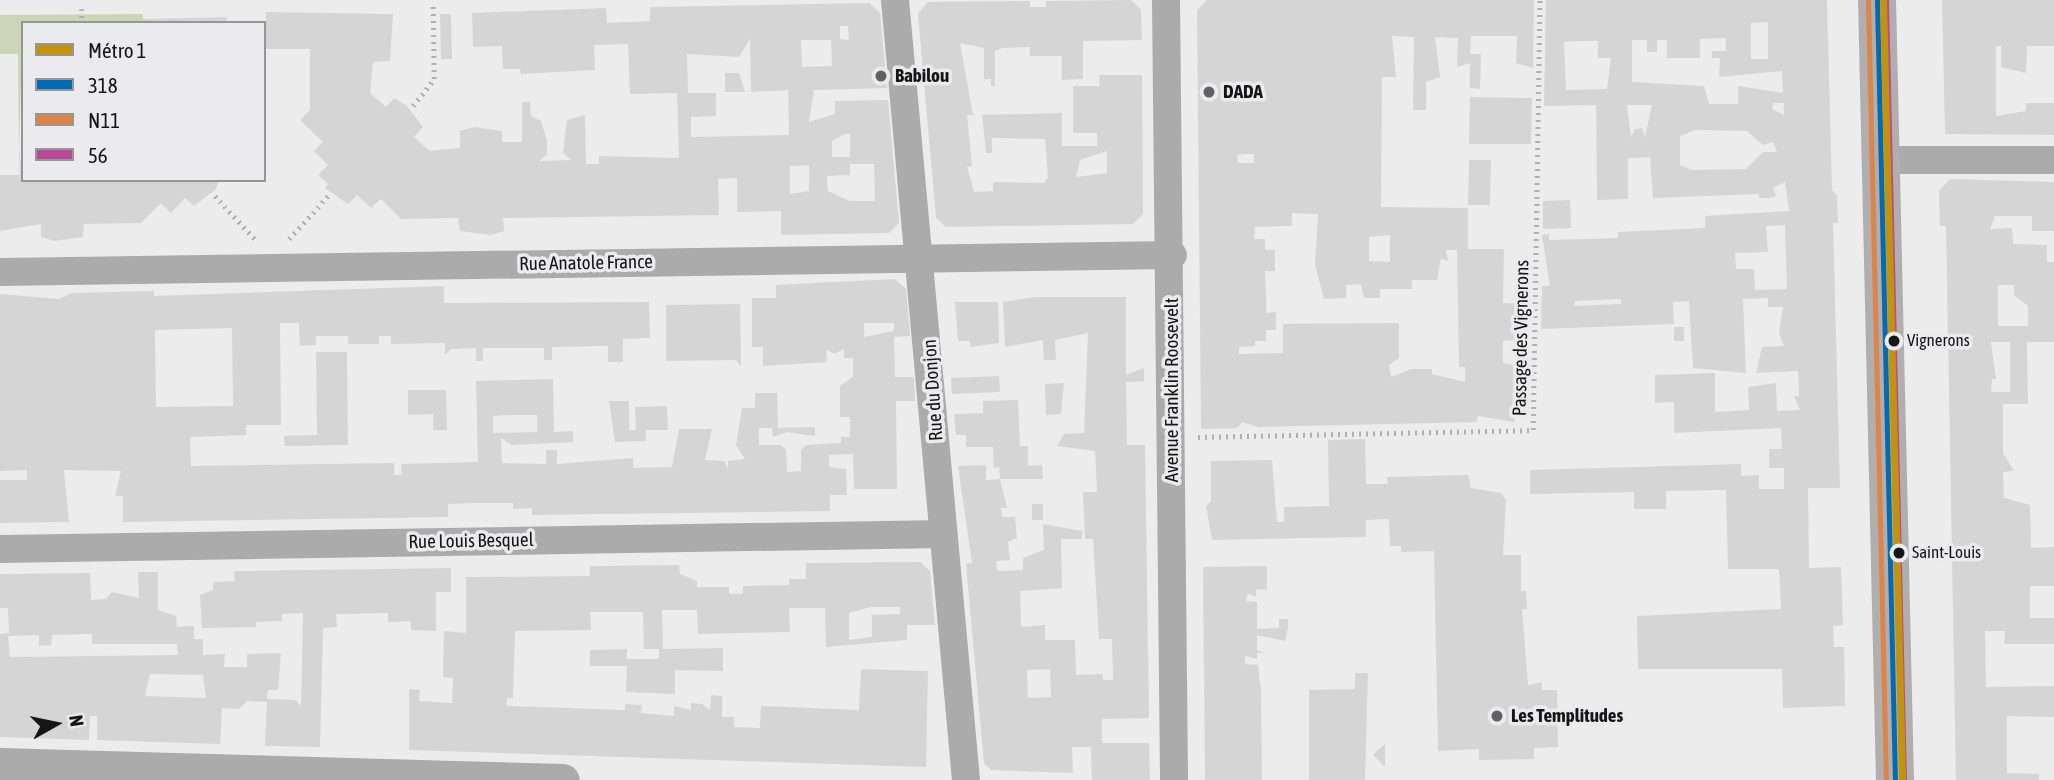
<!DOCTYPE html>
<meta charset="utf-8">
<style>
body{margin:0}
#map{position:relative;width:2054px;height:780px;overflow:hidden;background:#ececec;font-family:"Asap Condensed",sans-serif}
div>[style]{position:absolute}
.green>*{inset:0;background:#cdd5b8}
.building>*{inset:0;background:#d6d5d5}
.path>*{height:4.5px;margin-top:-2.25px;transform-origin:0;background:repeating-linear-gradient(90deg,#b1b0b1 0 2px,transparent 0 7px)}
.minor>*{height:28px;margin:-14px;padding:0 14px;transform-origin:14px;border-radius:14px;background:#acabab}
.tertiary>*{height:33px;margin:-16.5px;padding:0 16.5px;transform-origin:16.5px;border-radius:16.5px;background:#acabab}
.primary>*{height:38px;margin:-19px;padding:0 19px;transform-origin:19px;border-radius:19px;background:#afafaf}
.bus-1>*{height:5px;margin:-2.5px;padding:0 2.5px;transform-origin:2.5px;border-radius:2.5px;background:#006cb8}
.bus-2>*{height:5px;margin:-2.5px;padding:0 2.5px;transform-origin:2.5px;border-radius:2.5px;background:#e08346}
.bus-3>*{height:5px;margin:-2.5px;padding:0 2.5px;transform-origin:2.5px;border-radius:2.5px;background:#ba499b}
.metro-1>*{height:7px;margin:-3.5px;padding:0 3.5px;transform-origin:3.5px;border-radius:3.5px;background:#c59406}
.dots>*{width:19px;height:19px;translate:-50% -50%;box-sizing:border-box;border:4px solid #ebebed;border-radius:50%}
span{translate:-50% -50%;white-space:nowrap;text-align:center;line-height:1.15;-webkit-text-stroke:7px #ebebed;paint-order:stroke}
.bus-label{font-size:17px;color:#161616}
.left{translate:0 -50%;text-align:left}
.poi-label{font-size:19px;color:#161616;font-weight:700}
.street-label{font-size:19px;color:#161616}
.legend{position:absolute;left:21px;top:21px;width:245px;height:161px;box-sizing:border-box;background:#ebebed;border:2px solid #969697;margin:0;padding:9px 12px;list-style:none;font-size:21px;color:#161616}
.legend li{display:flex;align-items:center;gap:14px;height:35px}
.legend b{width:35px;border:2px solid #969697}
.north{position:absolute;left:21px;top:689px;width:70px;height:70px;-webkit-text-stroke:5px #ebebed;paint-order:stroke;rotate:81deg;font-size:19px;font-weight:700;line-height:28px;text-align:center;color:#161616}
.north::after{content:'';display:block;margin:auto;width:24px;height:32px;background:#161616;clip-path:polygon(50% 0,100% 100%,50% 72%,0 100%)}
</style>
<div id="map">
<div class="green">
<div style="clip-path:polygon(143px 14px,143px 23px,23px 23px,19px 149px,18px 54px,0 54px,0 15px)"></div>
</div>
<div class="building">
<div style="clip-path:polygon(evenodd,1131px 0,1141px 10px,1142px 40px,1083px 41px,1083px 79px,1062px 80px,1062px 56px,1030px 56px,1030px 47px,1002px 48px,995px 51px,995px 86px,991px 86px,991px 79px,984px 79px,984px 48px,960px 43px,973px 115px,967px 115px,972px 166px,967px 166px,974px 192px,993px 191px,993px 182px,1044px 183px,1048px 177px,1045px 139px,992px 138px,992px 153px,986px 153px,982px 115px,1062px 113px,1062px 146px,1097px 146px,1097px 133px,1073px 133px,1073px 86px,1100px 86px,1099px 75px,1142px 75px,1143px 214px,1133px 224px,946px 227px,936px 218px,918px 14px,928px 2px,1030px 1px,1030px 7px,1046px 7px,1046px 1px,1131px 0,1107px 151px,1107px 173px,1076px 177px,1080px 160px,1107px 151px)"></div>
<div style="clip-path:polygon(evenodd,1207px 0,1534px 0,1533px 68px,1516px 63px,1517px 36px,1471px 36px,1470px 54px,1481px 54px,1480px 89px,1470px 88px,1470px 63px,1457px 67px,1458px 38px,1435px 37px,1440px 77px,1426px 82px,1426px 110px,1413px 110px,1414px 37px,1392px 36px,1396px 77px,1382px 77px,1381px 207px,1468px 208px,1468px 249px,1504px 249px,1503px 303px,1528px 304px,1527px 339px,1503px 341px,1503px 363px,1527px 367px,1527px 404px,1518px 404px,1514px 422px,1478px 416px,1476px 422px,1258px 427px,1242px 422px,1237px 428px,1201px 429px,1197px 10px,1207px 0,1248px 154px,1254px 154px,1254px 163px,1238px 163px,1237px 155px,1248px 154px,1207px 0,1292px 213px,1318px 214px,1315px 265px,1324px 299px,1346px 298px,1346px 285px,1361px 284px,1364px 298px,1380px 298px,1380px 289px,1412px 289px,1412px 280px,1437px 280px,1441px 259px,1448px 261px,1446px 250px,1457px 250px,1459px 367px,1465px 367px,1465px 382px,1432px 374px,1432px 369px,1411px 369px,1391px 377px,1389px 365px,1399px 358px,1399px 323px,1283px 324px,1283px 353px,1239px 354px,1239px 347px,1255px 346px,1255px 341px,1266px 341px,1266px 330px,1276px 330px,1276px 312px,1266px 313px,1266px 293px,1265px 271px,1275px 271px,1275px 250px,1265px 250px,1265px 239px,1254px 239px,1255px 227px,1292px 226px,1292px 213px,1207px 0,1390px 235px,1390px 262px,1369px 261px,1369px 237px,1390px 235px)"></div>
<div style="clip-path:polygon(evenodd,1546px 0,1827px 0,1832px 190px,1837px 196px,1838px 223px,1833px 223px,1840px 488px,1808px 488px,1809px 568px,1841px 567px,1843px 625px,1833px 626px,1834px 647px,1844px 647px,1845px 706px,1783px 708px,1782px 669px,1638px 669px,1637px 616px,1781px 609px,1779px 569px,1728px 569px,1726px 490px,1666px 491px,1666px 509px,1634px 509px,1634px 492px,1530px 494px,1530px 470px,1741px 464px,1741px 476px,1759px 475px,1759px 489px,1784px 489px,1784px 468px,1769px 468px,1769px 449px,1782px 449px,1781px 428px,1674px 433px,1674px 402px,1655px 403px,1655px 375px,1715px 373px,1715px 412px,1749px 410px,1748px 387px,1776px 383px,1777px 411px,1800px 410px,1794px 396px,1799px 396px,1798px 371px,1756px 373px,1762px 347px,1784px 346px,1779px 333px,1783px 307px,1768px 307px,1768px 298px,1743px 299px,1746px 373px,1693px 368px,1689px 301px,1673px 302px,1674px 324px,1541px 329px,1542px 286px,1550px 286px,1542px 235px,1549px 234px,1549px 240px,1618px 238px,1618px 232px,1705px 228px,1705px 216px,1789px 211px,1785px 182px,1773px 188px,1776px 196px,1770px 198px,1759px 198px,1759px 194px,1653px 198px,1650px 157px,1628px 158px,1628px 199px,1597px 200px,1596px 105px,1544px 106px,1546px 0,1768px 22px,1768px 59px,1751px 59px,1751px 23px,1768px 22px,1546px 0,1726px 38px,1726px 51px,1712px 51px,1712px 58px,1720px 58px,1719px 77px,1782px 71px,1783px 93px,1738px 86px,1738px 104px,1709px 104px,1704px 86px,1632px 82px,1632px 40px,1647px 40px,1647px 52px,1657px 52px,1657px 40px,1667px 40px,1667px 58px,1700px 58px,1700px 39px,1726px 38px,1546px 0,1580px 41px,1598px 41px,1598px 58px,1611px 58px,1607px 89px,1566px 90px,1564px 42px,1580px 41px,1546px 0,1773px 103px,1784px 103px,1784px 115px,1772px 109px,1773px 103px,1546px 0,1627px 105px,1652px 105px,1645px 137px,1642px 128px,1635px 129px,1631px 137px,1627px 105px,1546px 0,1695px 130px,1747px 131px,1763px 145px,1773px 142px,1777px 152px,1763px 152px,1746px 169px,1692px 170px,1680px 165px,1680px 136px,1695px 130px,1546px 0,1785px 225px,1787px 289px,1755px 290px,1754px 269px,1736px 269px,1735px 253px,1768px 252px,1766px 226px,1785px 225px,1546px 0,1621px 299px,1621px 304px,1574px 306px,1575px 301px,1621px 299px)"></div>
<div style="clip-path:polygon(1942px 0,2054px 0,2054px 46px,2027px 46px,2026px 73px,2001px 67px,2001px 46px,1996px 46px,1996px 116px,2026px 111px,2026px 103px,2054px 103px,2054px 135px,1945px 134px)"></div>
<div style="clip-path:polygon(evenodd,869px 3px,880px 13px,887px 88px,814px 90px,809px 122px,835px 114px,835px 101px,888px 100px,899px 223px,889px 233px,781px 235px,781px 211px,737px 212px,737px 178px,718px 179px,719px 215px,503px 218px,504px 231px,490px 235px,460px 231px,458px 218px,401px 219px,381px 199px,371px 208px,357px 195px,348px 204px,325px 188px,328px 184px,318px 175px,328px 165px,314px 151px,323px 142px,300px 120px,310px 110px,310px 49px,266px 49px,266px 12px,393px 14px,390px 61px,373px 62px,370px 93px,386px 107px,394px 98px,406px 105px,423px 127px,414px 137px,430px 151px,460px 148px,460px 131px,474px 127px,502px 131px,502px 142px,522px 142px,522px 102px,530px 102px,531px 116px,541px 121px,547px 141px,547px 154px,539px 161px,571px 160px,563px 153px,567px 120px,585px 115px,586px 164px,599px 164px,599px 156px,679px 158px,677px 93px,630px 94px,628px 44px,594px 45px,595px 70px,521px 74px,520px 69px,503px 69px,502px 46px,473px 47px,472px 13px,606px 8px,607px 23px,650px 21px,650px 7px,869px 3px,840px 26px,848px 26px,849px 40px,840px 39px,840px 26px,869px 3px,750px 39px,751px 92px,788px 90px,789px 135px,691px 137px,691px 117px,716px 116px,716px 93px,688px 93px,687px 54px,739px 57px,750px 39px,869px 3px,801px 40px,831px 40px,832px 66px,802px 67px,801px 40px,869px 3px,845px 134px,850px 134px,850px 157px,832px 157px,832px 141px,845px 134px,869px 3px,850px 164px,874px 164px,875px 201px,850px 201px,828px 191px,827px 176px,850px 175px,850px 164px,869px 3px,809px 165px,809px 191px,790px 194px,790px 166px,809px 165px)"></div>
<div style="clip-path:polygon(440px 14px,451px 14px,452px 59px,441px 59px)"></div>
<div style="clip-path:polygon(227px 17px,227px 23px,143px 23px,143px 19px)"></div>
<div style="clip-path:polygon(725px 73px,739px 73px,745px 92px,725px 92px)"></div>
<div style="clip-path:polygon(1470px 97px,1532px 98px,1531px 144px,1469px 144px)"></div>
<div style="clip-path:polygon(19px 149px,23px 180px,219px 180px,216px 189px,194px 206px,185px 198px,171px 213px,161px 203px,141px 223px,84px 224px,83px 237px,54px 241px,41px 237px,41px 224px,0 231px,0 175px,20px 175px)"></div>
<div style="clip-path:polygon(1469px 160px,1491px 160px,1490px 205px,1468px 205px)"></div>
<div style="clip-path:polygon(evenodd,1950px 179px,2054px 182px,2054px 231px,2032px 231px,2032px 216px,1995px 216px,1990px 229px,2012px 228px,2013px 244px,2047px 245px,2047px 262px,2054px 262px,2054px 342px,2027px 342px,2028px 404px,2003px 404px,2003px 453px,2014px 471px,2003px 472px,2004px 498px,2030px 505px,2031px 548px,2054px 547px,2054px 586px,2030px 586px,2030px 618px,2054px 618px,2054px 644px,2004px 644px,2005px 631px,1985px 631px,1986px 687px,2054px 686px,2054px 717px,2007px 716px,2007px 773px,2039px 774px,2039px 780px,1956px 780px,1946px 226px,1940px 226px,1939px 191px,1950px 179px,1998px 285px,2014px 285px,2014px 295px,2028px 306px,2028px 326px,1998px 326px,1998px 285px,1950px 179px,1991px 342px,2010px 342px,2010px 392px,1991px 392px,1992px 379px,1996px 379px,1991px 342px)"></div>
<div style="clip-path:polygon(1570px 200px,1571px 228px,1543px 229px,1543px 201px)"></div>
<div style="clip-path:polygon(evenodd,895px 279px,906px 289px,910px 336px,894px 337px,895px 377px,914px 377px,915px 401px,896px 401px,897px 489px,854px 489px,853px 454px,829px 455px,829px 467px,846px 469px,847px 495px,830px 495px,830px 511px,532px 515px,532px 508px,513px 509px,513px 503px,478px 503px,448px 504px,448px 517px,123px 522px,123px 496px,115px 496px,121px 471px,64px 470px,69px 522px,0 523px,0 480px,27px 480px,27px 470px,0 471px,0 294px,59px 299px,72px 293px,154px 291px,154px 296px,444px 286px,444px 303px,649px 302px,650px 338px,623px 339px,623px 362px,608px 362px,608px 346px,552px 347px,552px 360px,544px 360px,544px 348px,483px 348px,483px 361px,476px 361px,476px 348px,451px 349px,445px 355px,445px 343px,391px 344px,391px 336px,379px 336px,379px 344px,348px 344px,348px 336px,316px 336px,316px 345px,300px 346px,299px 323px,280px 323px,281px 425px,246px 425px,246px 435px,190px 437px,191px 466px,394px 463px,394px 475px,402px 475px,401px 464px,478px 462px,476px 381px,553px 379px,554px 432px,573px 431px,573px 442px,512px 445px,501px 438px,502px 463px,546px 464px,546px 450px,557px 450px,557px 464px,633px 458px,633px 468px,672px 467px,679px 429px,712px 429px,705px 460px,724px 461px,728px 469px,728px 461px,745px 459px,736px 445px,742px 408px,755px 408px,755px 393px,777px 393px,778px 428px,815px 427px,815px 436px,787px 432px,773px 437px,772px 428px,759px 428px,759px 445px,781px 445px,786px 450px,787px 472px,801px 471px,801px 450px,806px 445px,841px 443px,841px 437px,850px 437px,850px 417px,840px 417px,840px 386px,853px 377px,853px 358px,844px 358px,844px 349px,834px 354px,826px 349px,827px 362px,763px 366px,763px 347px,752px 347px,752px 298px,776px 298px,776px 285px,895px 279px,864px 323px,894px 323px,894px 331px,864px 337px,864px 323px,895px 279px,232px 328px,233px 406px,156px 407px,155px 330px,232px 328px,895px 279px,509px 415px,537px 415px,537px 432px,493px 433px,493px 416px,509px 415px)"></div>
<div style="clip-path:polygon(evenodd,1035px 297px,1126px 297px,1126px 375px,1144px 368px,1144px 381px,1126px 382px,1127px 445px,1145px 445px,1149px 718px,1102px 719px,1102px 743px,1149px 743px,1150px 780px,1092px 780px,1091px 747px,1072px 747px,1073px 773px,991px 770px,984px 763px,966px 564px,972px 563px,958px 466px,986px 465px,986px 480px,1000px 479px,999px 467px,994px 468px,993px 447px,966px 447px,966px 435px,956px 435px,954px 414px,983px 413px,983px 401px,1018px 400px,1020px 446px,1028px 446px,1028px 466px,1042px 465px,1043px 479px,1000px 479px,1007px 508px,1001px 508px,1002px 517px,1015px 517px,1017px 538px,1008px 542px,1010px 560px,996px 561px,997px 571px,1023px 570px,1023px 558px,1044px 550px,1043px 524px,1082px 531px,1082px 539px,1061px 539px,1062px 588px,1020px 591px,1021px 627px,1045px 625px,1045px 640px,1075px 640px,1076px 675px,1103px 674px,1103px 680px,1113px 680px,1112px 639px,1099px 639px,1093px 539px,1085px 539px,1083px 492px,1097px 492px,1095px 451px,1057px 446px,1064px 434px,1084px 433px,1088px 333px,1055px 340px,1056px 360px,1044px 360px,1043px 340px,1005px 347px,1003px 302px,1035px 297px,1050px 669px,1051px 697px,1028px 698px,1027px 670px,1050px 669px)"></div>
<div style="clip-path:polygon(955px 302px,998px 302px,999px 343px,970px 347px,970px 341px,958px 341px)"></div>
<div style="clip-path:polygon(740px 304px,741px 366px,736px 360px,666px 361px,666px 305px)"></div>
<div style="clip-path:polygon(1674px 327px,1684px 327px,1684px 341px,1674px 341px)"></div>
<div style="clip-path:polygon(316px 352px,347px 352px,348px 445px,285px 446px,284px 436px,317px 435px)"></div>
<div style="clip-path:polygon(999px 376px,1000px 392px,952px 394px,951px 378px)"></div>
<div style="clip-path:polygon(1064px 383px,1061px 414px,1046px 415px,1045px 384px)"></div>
<div style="clip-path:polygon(408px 390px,446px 390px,447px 430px,433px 430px,433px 414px,408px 415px)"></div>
<div style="clip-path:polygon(609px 401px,629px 401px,629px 430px,636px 430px,635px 407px,667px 406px,668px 430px,646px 430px,646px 441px,615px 442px)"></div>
<div style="clip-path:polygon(1365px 439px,1366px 484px,1388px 484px,1387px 477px,1468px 475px,1471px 488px,1501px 493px,1506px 500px,1503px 555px,1521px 555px,1521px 591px,1526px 591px,1527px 609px,1522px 609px,1528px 685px,1542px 682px,1542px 690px,1557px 690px,1558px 747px,1534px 748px,1534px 759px,1479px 760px,1479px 749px,1438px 751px,1434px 551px,1401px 552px,1401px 546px,1390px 546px,1389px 519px,1366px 520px,1366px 537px,1212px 540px,1206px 506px,1211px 501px,1211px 461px,1272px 460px,1277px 522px,1284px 522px,1284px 507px,1329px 506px,1328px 440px)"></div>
<div style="clip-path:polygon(1032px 504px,1043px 504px,1043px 520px,1032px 520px)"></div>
<div style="clip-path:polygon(evenodd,920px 562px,930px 571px,935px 625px,907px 625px,907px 640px,826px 647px,825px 608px,789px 608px,790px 632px,698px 634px,697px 610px,662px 610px,663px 649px,723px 648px,723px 671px,675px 670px,675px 694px,626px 692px,627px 666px,590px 666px,590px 650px,627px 649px,627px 659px,659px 659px,659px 649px,644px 649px,643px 612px,590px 612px,591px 630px,515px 631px,513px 698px,507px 698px,507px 706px,625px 710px,625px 704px,642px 705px,641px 713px,674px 716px,674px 706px,691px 710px,691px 703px,702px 704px,710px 710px,711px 695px,722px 696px,722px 717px,734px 717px,734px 727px,760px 728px,761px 706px,859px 710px,861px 669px,928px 671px,926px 767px,409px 750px,409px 689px,420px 690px,419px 701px,452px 703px,453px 678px,443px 677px,444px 631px,466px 633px,466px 577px,590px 576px,590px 566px,679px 565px,680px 574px,697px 581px,697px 587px,729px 587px,729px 594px,743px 594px,743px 586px,789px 585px,789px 579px,806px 579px,806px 563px,920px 562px,871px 607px,900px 607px,900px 614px,872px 615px,872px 637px,849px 640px,849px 613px,871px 607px)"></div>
<div style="clip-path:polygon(1267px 566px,1267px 590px,1256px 589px,1256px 597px,1248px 593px,1246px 601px,1257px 602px,1257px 629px,1279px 628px,1279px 619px,1288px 619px,1288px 628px,1285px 641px,1257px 635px,1257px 650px,1264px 653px,1257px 653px,1257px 659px,1245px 656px,1245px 664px,1258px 665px,1261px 692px,1262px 780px,1205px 780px,1203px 567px)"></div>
<div style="clip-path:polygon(evenodd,451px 568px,451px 592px,436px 592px,436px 631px,411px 630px,411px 621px,388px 622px,388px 613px,336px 614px,337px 627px,323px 628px,320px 747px,265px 746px,267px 702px,247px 701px,239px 709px,222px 708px,220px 744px,97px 740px,97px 716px,90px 716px,89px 740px,0 737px,0 634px,9px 633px,8px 608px,0 608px,0 574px,90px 573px,91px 600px,106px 599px,112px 592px,139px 598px,138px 572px,158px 572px,158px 610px,176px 616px,177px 627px,194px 626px,194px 639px,203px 639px,203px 655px,225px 654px,224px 667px,247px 667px,247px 654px,281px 653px,278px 690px,268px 690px,267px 699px,296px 700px,301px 706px,303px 613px,282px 614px,282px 621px,256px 622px,256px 627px,202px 628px,200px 595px,213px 590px,213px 582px,235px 581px,234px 571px,451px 568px,92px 634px,92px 644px,177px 644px,178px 655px,10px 657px,8px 636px,39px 635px,39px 646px,51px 645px,52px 635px,92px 634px,451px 568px,150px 674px,203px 675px,206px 698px,145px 696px,150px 674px)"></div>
<div style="clip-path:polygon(1355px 673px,1368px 673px,1365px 780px,1309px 780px,1309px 690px,1355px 689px)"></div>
<div style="clip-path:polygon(1385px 744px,1385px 767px,1373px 755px)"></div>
</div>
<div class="path">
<div style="left:82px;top:9px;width:14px;rotate:90deg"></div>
<div style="left:413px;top:106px;width:34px;rotate:-52deg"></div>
<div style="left:434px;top:79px;width:74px;rotate:-90.8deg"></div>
<div style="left:215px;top:196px;width:59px;rotate:47.1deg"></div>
<div style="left:289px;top:239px;width:58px;rotate:-47.8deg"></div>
<div style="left:1198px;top:437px;width:335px;rotate:-1.2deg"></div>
<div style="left:1533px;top:430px;width:430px;rotate:-89.1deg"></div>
</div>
<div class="minor">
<div style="left:895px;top:0;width:783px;rotate:84.8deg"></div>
<div style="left:1166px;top:0;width:780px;rotate:89.41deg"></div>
<div style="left:1881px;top:160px;width:173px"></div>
<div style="left:0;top:272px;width:1173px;rotate:-0.83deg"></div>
<div style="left:0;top:549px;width:943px;rotate:-0.91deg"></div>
</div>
<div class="tertiary">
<div style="left:0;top:764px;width:563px;rotate:1.63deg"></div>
</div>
<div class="primary">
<div style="left:1877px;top:0;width:780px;rotate:88.68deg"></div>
</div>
<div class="bus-1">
<div style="left:1877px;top:0;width:780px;rotate:88.68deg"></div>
</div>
<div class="bus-2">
<div style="left:1868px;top:0;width:780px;rotate:88.68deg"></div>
</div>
<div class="bus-3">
<div style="left:1886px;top:0;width:780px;rotate:88.68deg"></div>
</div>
<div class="metro-1">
<div style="left:1883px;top:0;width:780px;rotate:88.6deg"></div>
</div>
<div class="dots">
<div style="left:881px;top:76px;background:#616161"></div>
<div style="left:1209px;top:92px;background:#616161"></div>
<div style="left:1894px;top:341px;background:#161616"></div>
<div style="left:1899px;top:553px;background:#161616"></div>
<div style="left:1497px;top:716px;background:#616161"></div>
</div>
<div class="bus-label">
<span class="left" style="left:1907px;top:341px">Vignerons</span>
<span class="left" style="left:1912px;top:553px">Saint-Louis</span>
</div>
<div class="poi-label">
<span class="left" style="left:895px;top:76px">Babilou</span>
<span class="left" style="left:1223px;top:92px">DADA</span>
<span class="left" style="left:1511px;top:716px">Les Templitudes</span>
</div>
<div class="street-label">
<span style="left:586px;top:263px;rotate:-1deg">Rue Anatole France</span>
<span style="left:1521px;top:338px;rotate:-89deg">Passage des Vignerons</span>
<span style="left:933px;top:390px;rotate:-94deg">Rue du Donjon</span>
<span style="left:1172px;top:390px;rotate:-90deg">Avenue Franklin Roosevelt</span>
<span style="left:471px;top:541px;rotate:-1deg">Rue Louis Besquel</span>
</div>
<ul class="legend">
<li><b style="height:9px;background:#c59406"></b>Métro 1</li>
<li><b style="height:9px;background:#006cb8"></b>318</li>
<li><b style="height:9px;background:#e08346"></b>N11</li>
<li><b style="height:9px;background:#ba499b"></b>56</li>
</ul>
<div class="north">N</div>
</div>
